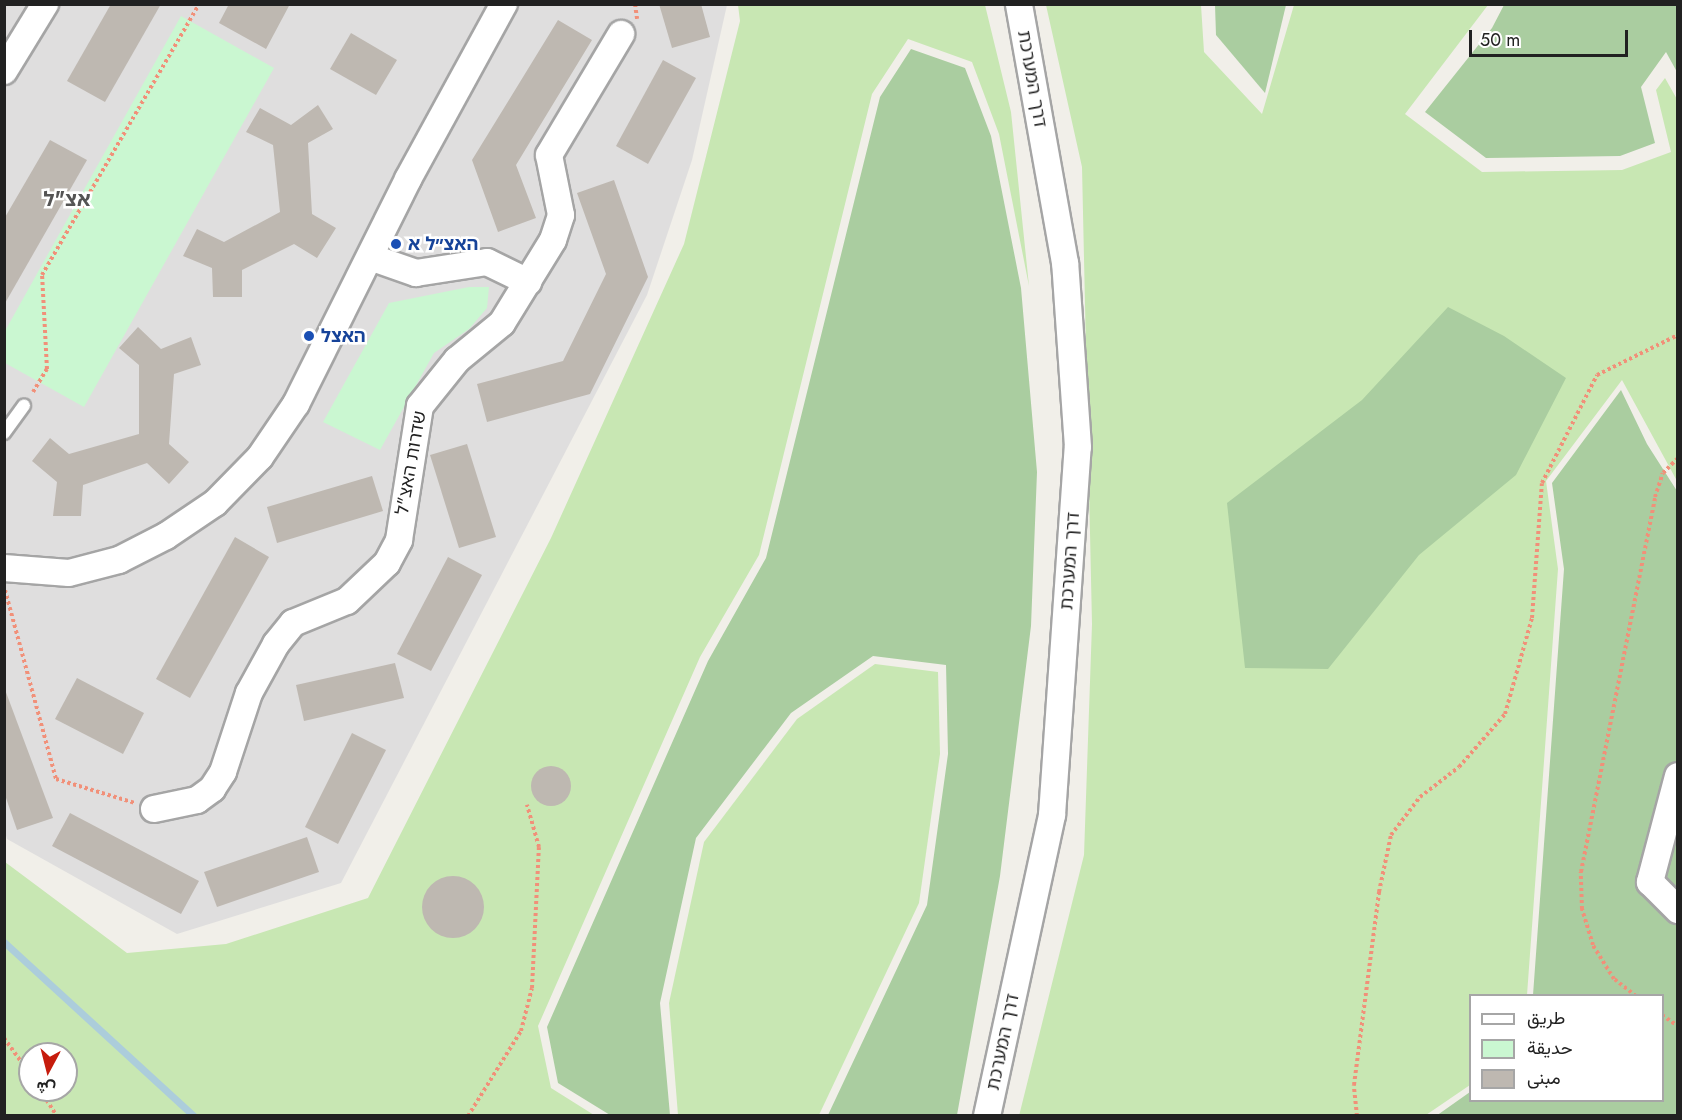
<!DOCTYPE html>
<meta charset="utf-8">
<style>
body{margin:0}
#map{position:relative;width:1682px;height:1120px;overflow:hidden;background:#f1efe9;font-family:Jost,Vazirmatn,"Noto Sans Hebrew",sans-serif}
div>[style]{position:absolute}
.residential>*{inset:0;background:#dfdede}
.grass>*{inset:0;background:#c8e7b3}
.forest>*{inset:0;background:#aacda0}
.park>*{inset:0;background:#caf7d1}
.stream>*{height:7px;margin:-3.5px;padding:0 3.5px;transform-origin:3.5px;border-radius:3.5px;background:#accddb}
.building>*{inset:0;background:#beb8b1}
.round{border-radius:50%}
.path>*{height:4px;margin-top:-2px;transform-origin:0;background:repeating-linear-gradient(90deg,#f19079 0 3px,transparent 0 6px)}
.roads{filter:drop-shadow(2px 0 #a5a5a5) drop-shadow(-2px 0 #a5a5a5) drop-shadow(0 2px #a5a5a5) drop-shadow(0 -2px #a5a5a5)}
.lane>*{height:12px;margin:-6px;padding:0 6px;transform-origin:6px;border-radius:6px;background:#fff}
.street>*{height:26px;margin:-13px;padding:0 13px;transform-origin:13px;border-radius:13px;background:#fff}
.dots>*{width:16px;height:16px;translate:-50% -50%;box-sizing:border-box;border:3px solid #fff;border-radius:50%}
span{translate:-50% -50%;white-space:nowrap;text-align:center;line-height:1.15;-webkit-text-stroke:5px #fff;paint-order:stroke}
.street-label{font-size:18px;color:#212121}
.transit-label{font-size:18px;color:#164399;font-weight:700}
.left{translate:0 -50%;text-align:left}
.neighbourhood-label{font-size:20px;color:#545454;font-weight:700}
.frame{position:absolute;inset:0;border:6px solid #212121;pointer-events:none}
.legend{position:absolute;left:1469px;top:994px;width:195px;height:108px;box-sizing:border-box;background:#fff;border:2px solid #a6a6a6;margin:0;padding:8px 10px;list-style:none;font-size:18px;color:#212121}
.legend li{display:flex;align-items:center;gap:12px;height:30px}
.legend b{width:30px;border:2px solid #a6a6a6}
.north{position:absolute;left:18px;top:1042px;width:60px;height:60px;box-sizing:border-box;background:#fff;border:2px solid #a6a6a6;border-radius:50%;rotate:187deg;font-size:16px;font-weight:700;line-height:24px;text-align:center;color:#212121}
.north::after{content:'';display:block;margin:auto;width:21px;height:27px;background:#c61c0d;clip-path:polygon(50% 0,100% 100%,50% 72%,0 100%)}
.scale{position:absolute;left:1469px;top:30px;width:159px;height:27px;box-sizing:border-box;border:3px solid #212121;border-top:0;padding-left:8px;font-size:18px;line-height:21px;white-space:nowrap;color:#212121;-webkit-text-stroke:4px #fff;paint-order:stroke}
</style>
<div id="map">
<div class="residential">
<div style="clip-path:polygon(5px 5px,727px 5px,692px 160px,647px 295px,341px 883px,177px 934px,7px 839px,5px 832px)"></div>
</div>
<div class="grass">
<div style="clip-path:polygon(evenodd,738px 5px,985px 5px,1011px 112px,1029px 286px,999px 134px,972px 62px,908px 39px,872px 94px,759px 555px,700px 657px,538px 1026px,551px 1088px,594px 1115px,5px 1115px,5px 862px,127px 953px,226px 944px,368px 898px,551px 538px,684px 244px,740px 21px,738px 5px,30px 1054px,66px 1054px,66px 1090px,30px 1090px,30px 1054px)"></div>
<div style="clip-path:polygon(1046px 5px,1201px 5px,1204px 52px,1262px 114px,1294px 5px,1488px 5px,1405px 114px,1482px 172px,1622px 170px,1671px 152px,1656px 90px,1665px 78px,1678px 101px,1677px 481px,1622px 380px,1546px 481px,1558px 569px,1527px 995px,1470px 996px,1470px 1085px,1426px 1115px,1019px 1116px,1084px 855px,1092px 624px,1082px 167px)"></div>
<div style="clip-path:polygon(875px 664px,938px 672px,940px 754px,919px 903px,819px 1115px,678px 1115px,669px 1003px,704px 842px,797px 719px)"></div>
</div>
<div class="forest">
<div style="clip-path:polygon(1215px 5px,1286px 5px,1265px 93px,1216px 35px)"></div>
<div style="clip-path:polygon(1504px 5px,1677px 5px,1677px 72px,1666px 52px,1641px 87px,1655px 143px,1620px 156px,1486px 158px,1425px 112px,1492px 28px)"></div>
<div style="clip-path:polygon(911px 49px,965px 68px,991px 136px,1021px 288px,1037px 472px,1031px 626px,1000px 876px,957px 1115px,828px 1115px,927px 905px,948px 754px,946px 665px,873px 656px,791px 713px,696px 838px,660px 1003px,670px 1115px,610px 1115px,558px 1083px,547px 1027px,708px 661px,766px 558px,880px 97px)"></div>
<div style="clip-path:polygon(1448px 307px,1504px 336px,1566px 378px,1516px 475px,1419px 555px,1328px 669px,1245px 668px,1227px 503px,1362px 400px)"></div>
<div style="clip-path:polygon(1621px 390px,1647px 444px,1677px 491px,1677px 1115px,1436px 1116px,1470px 1092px,1470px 1100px,1662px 1100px,1662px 996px,1533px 995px,1564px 569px,1552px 483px)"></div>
</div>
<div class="park">
<div style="clip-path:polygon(181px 16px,274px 68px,84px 407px,5px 363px,5px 331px)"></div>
<div style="clip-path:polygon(469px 287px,489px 287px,487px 308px,469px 329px,434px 353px,380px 450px,323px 422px,389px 303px)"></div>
</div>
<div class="stream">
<div style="left:4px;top:942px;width:258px;rotate:42.5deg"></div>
</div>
<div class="building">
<div style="clip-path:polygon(111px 4px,161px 4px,105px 102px,67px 81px)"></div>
<div style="clip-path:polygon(229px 4px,290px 4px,266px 49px,219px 23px)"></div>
<div style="clip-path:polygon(659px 4px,701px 4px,710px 37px,672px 48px)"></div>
<div style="clip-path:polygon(558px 20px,592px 40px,516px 165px,536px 218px,498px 232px,472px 160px)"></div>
<div style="clip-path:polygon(351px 33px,397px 60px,376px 95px,330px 69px)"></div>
<div style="clip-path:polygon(663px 60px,696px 78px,648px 164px,616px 146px)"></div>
<div style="clip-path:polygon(318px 105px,333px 129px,308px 143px,312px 214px,336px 228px,317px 258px,294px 244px,242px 270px,242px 297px,213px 297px,212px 268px,183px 256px,197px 229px,224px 242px,280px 212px,273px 145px,246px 132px,260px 108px,291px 125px)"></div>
<div style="clip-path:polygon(50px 140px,87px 160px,4px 305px,4px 219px)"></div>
<div style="clip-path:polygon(614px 180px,648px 277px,590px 394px,487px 422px,477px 384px,563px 361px,606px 274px,577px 193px)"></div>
<div style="clip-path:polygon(138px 327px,161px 349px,191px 337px,201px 365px,174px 374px,169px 444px,189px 462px,169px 484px,147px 463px,83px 485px,81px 516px,53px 516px,57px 482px,32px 461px,50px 438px,69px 454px,139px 434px,139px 365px,119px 348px)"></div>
<div style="clip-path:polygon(467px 444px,496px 537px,459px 548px,430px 455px)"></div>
<div style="clip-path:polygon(372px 476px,383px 511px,277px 543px,267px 507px)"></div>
<div style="clip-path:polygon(235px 537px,269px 557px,190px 698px,156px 679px)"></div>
<div style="clip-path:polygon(448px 557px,482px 575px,431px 671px,397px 654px)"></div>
<div style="clip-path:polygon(395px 663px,404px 698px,304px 721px,296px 685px)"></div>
<div style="clip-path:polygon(77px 678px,144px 713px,123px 754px,55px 719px)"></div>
<div style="clip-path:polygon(4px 687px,53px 818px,17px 830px,4px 792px)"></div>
<div style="clip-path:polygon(352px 733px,386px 750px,338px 844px,305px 827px)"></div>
<div class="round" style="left:531px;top:766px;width:40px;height:40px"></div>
<div style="clip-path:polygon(70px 813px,199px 881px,181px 914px,52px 846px)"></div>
<div style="clip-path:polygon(307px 837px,319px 872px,217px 907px,204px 872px)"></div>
<div class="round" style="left:422px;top:876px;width:62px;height:62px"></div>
</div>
<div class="path">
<div style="left:635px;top:4px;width:15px;rotate:82deg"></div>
<div style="left:33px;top:392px;width:27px;rotate:-59deg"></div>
<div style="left:47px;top:369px;width:94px;rotate:-93deg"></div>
<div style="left:42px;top:275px;width:313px;rotate:-59.9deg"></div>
<div style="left:5px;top:590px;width:196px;rotate:74.9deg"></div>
<div style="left:56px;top:779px;width:83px;rotate:16.9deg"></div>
<div style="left:1636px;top:996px;width:28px;rotate:-142deg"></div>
<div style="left:1614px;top:979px;width:40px;rotate:-122deg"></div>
<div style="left:1593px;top:945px;width:38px;rotate:-107deg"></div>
<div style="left:1582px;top:909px;width:37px;rotate:-92deg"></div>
<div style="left:1581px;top:872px;width:382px;rotate:-78.8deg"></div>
<div style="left:1655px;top:497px;width:25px;rotate:-72deg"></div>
<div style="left:1663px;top:473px;width:21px;rotate:-45deg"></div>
<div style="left:1662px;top:1015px;width:19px;rotate:35deg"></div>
<div style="left:4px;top:1038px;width:44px;rotate:54.2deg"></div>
<div style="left:40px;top:1090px;width:31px;rotate:57deg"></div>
<div style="left:468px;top:1116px;width:100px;rotate:-58.1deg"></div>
<div style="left:521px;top:1031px;width:44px;rotate:-75.7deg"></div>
<div style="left:532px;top:988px;width:141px;rotate:-87.2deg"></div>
<div style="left:539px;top:847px;width:44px;rotate:-105.9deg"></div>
<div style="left:1357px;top:1116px;width:31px;rotate:-96deg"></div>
<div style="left:1354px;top:1085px;width:195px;rotate:-82.6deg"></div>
<div style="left:1379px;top:892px;width:58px;rotate:-78.1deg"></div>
<div style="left:1391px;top:835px;width:48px;rotate:-52.7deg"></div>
<div style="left:1420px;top:797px;width:49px;rotate:-37.6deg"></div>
<div style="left:1459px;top:767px;width:70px;rotate:-49deg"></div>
<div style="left:1505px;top:714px;width:100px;rotate:-74.3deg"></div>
<div style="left:1532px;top:618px;width:135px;rotate:-85.8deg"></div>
<div style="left:1542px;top:483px;width:121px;rotate:-63deg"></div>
<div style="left:1597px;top:375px;width:90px;rotate:-26.3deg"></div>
</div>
<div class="roads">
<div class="lane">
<div style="left:4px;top:433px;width:34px;rotate:-54deg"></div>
</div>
<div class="street">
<div style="left:4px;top:71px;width:79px;rotate:-58.5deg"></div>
<div style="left:370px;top:257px;width:49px;rotate:19.2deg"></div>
<div style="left:416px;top:273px;width:72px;rotate:-8.8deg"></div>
<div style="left:487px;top:262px;width:46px;rotate:26deg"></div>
<div style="left:4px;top:568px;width:65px;rotate:4.4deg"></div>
<div style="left:69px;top:573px;width:52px;rotate:-14.6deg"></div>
<div style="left:119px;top:560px;width:53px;rotate:-27.1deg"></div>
<div style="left:166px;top:536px;width:59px;rotate:-34deg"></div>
<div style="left:215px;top:503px;width:64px;rotate:-45.6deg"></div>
<div style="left:260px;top:457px;width:64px;rotate:-55.8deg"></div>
<div style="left:296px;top:404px;width:251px;rotate:-63.5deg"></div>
<div style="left:408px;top:179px;width:200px;rotate:-61.3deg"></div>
<div style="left:1678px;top:776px;width:110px;rotate:104.8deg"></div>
<div style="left:1650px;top:882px;width:40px;rotate:45deg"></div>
<div style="left:154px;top:809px;width:44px;rotate:-11.8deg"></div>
<div style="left:197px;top:800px;width:19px;rotate:-36deg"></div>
<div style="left:212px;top:789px;width:20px;rotate:-57deg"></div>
<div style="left:223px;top:772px;width:83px;rotate:-71.8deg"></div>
<div style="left:249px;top:693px;width:56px;rotate:-61.1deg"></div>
<div style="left:276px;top:644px;width:27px;rotate:-51deg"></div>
<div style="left:293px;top:623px;width:58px;rotate:-22.2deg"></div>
<div style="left:347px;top:601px;width:55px;rotate:-43.5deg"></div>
<div style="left:387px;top:563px;width:26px;rotate:-62deg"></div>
<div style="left:399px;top:540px;width:136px;rotate:-81.1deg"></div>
<div style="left:420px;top:406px;width:59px;rotate:-51.2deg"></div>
<div style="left:457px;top:360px;width:58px;rotate:-39.4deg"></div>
<div style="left:502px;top:323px;width:97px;rotate:-58.4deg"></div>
<div style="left:553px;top:240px;width:26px;rotate:-72deg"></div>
<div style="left:561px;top:215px;width:61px;rotate:-101.3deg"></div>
<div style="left:549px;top:155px;width:141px;rotate:-59.2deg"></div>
<div style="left:987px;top:1116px;width:308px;rotate:-77.8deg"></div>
<div style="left:1052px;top:815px;width:369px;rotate:-86deg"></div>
<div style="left:1078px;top:447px;width:184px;rotate:-94deg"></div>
<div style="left:1065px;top:263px;width:263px;rotate:-100.1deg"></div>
</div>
</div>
<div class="dots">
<div style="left:396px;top:244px;background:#1a4fb4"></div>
<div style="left:309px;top:336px;background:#1a4fb4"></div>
</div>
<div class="street-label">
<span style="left:1032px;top:79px;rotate:80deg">דרך המערכת</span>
<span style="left:411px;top:463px;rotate:-80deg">שדרות האצ"ל</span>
<span style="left:1070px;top:561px;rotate:-86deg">דרך המערכת</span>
<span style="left:1003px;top:1042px;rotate:-78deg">דרך המערכת</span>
</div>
<div class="transit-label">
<span class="left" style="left:408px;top:244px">האצ״ל א</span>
<span class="left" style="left:321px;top:336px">האצל</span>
</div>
<div class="neighbourhood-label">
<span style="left:67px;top:199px">אצ"ל</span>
</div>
<div class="frame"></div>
<ul class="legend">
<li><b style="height:8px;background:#fff"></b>طريق</li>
<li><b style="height:16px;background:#caf7d1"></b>حديقة</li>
<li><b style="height:16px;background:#beb8b1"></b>مبنى</li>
</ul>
<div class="north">ش</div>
<div class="scale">50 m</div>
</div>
